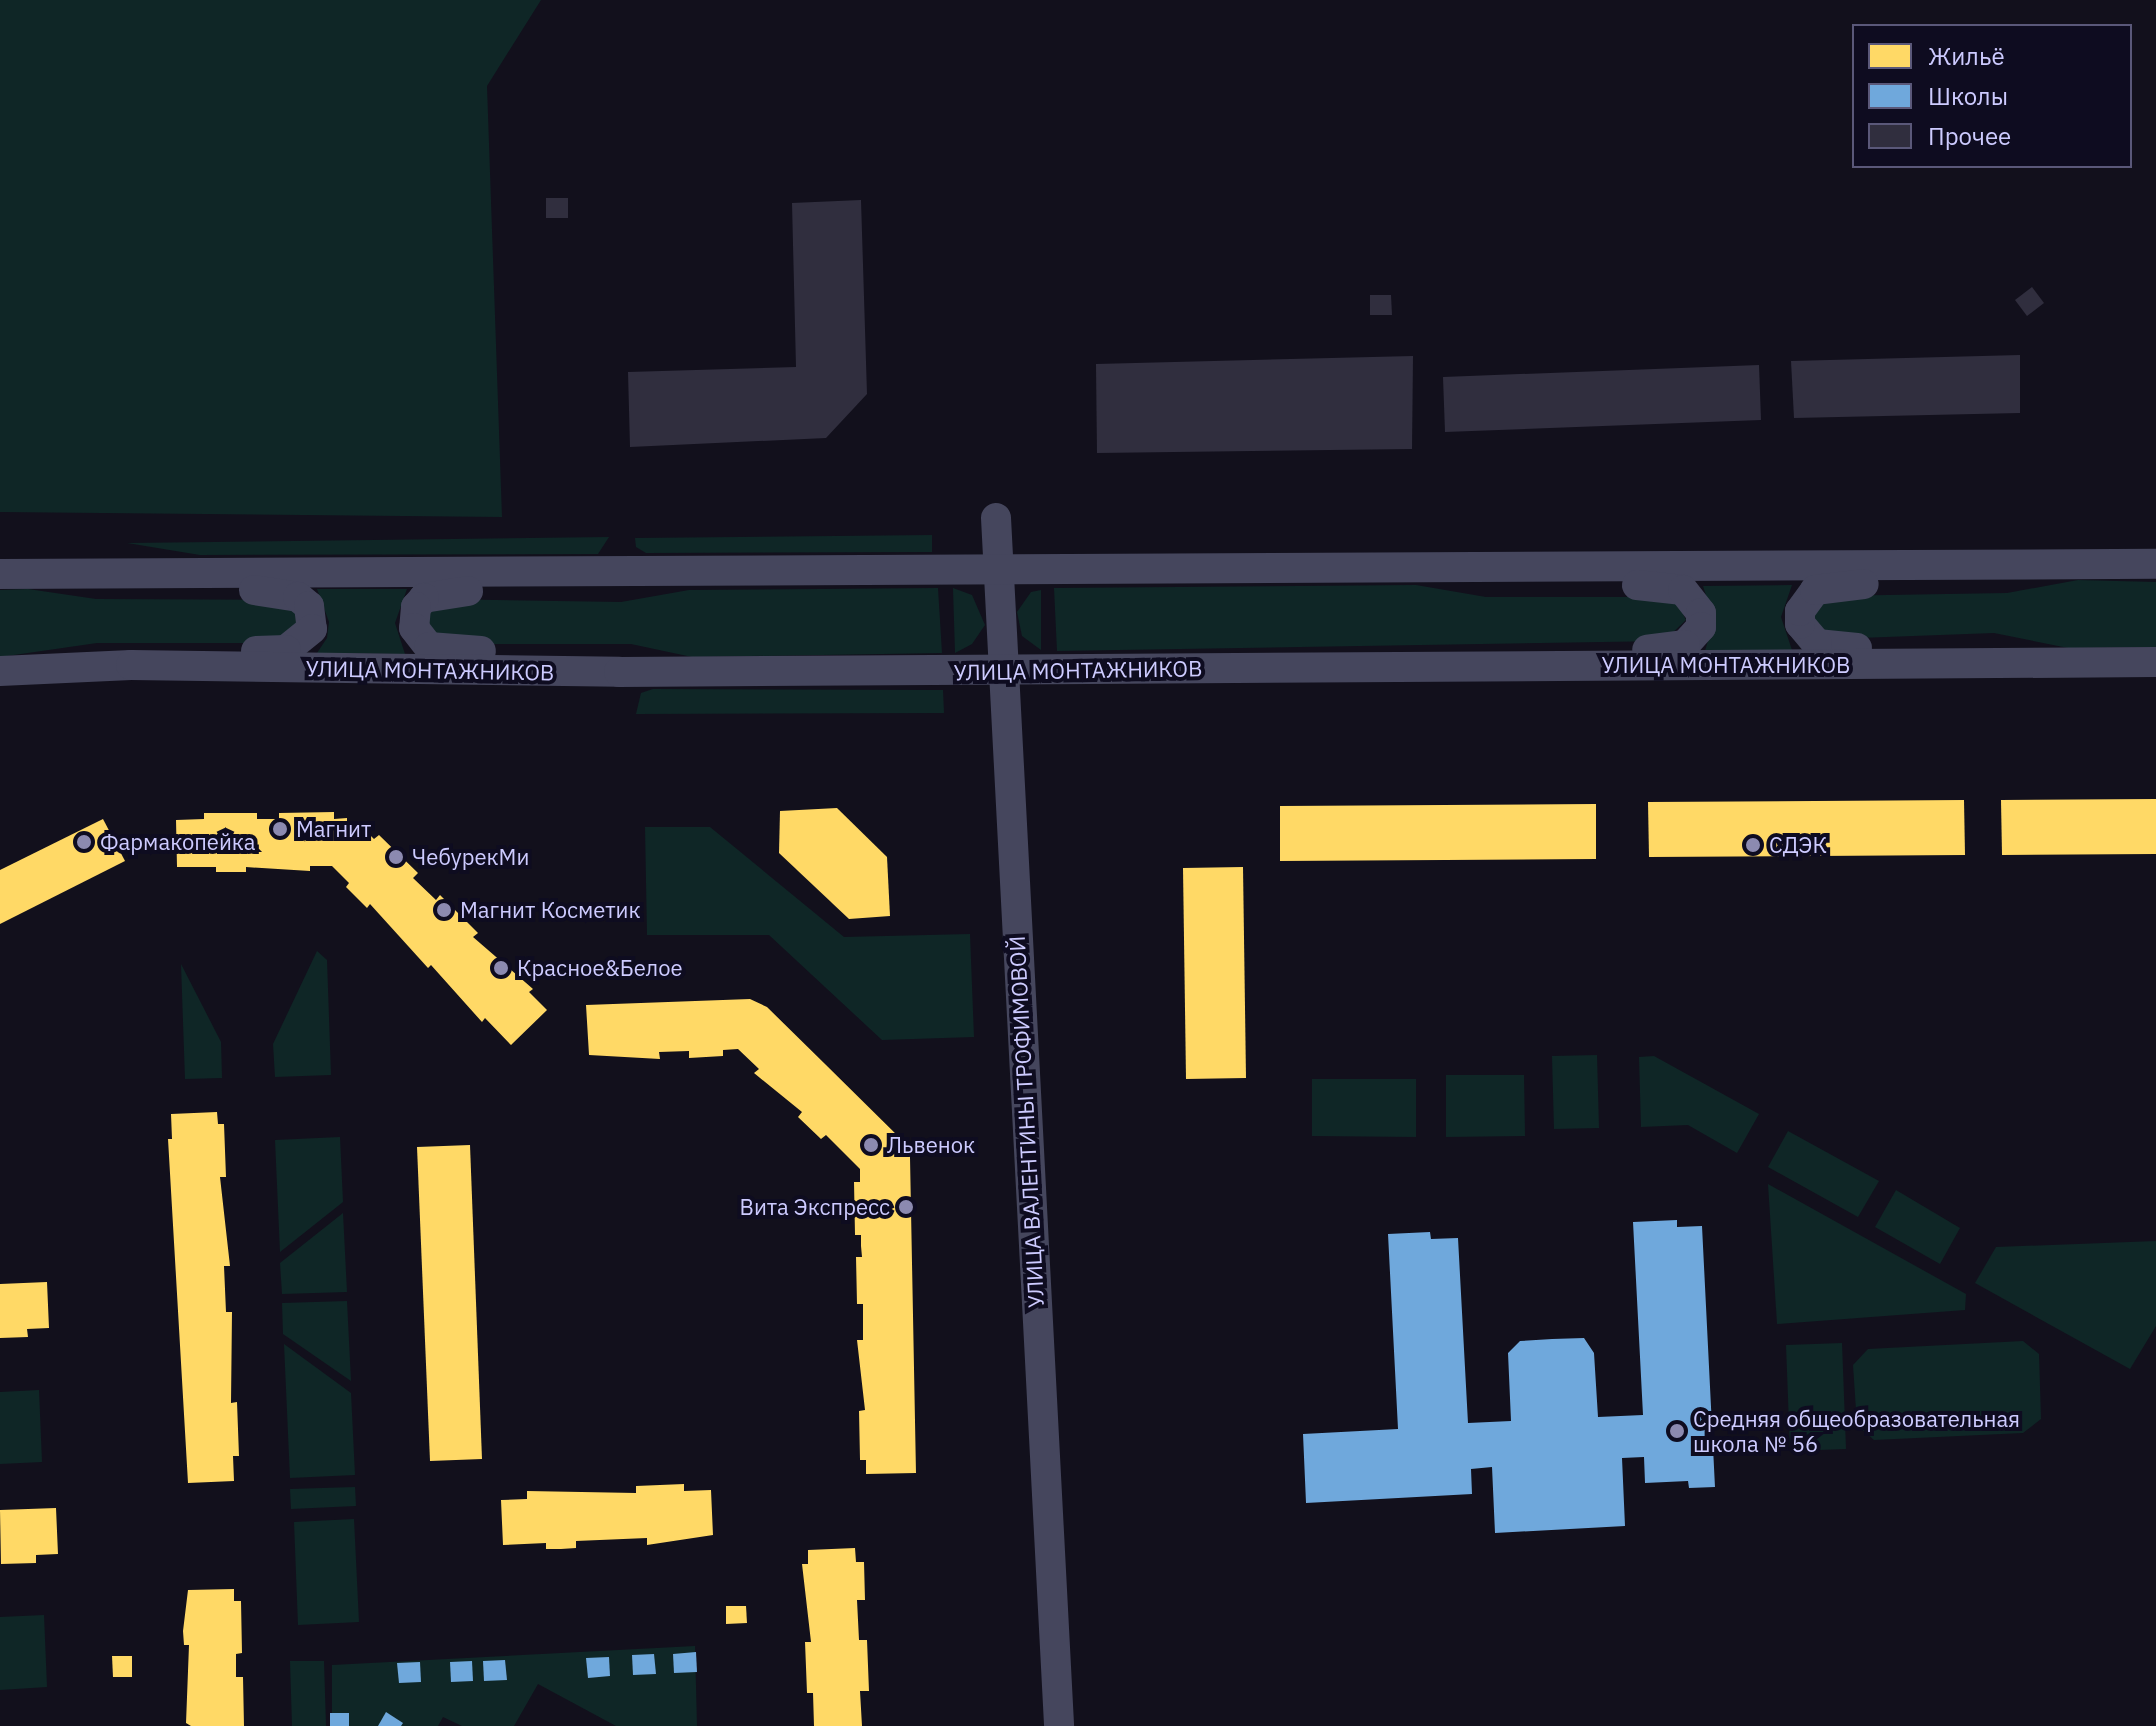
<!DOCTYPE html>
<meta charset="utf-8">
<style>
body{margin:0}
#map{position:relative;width:2156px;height:1726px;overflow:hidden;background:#12101c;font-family:"IBM Plex Sans",sans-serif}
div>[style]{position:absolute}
.green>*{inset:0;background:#0f2626}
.homes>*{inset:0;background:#ffd966}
.schools>*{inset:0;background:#6fa8dc}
.building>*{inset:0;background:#302e3e}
.minor>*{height:30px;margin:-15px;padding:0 15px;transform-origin:15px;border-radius:15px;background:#45465d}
.dots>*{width:22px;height:22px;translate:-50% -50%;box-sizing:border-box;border:4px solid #0e0c20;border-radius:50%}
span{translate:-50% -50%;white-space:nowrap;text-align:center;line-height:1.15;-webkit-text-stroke:8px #0e0c20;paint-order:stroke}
.street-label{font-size:22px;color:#cdcbff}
.poi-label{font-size:22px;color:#cdcbff}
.left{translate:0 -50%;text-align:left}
.right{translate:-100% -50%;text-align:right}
.legend{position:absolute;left:1852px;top:24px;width:280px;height:144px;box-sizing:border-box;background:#0e0c20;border:2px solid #5a5879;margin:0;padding:10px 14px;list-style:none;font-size:24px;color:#cdcbff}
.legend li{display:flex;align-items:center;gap:16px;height:40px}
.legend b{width:40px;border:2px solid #5a5879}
</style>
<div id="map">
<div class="green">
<div style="clip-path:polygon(0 0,541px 0,487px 86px,502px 517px,0 512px)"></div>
<div style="clip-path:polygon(932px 535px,932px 552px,646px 553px,636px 547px,635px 538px)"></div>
<div style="clip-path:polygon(609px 537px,598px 554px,200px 555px,127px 543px)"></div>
<div style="clip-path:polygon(2078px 580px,2156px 582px,2156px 647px,2068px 648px,1994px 633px,1832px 639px,1819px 635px,1812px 608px,1828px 596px,2007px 593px)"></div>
<div style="clip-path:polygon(1416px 585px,1486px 597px,1664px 597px,1676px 600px,1686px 620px,1664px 641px,1057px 651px,1054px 588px)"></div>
<div style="clip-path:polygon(1792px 585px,1781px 617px,1792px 650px,1705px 651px,1714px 620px,1703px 586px)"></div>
<div style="clip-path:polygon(938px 588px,942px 653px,692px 657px,631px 644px,441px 644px,423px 615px,439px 599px,621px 602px,689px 590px)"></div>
<div style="clip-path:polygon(953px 588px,972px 595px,985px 625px,972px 644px,955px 653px)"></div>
<div style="clip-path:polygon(28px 589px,96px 599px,279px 600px,293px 602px,302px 624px,278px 643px,97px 643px,0 657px,0 590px)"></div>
<div style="clip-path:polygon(317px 589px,407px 589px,395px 623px,405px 654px,317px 653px,327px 638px,329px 622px)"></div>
<div style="clip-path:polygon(1041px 590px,1041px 650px,1022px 636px,1017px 612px,1031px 592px)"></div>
<div style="clip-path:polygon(653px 689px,943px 690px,944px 713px,636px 714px,641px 693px)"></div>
<div style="clip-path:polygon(645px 827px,710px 827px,844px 937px,970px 934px,974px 1037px,882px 1040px,769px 935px,647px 935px)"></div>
<div style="clip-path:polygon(317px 951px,327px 960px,331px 1075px,275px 1077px,273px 1044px)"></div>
<div style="clip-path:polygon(181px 964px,221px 1042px,222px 1078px,185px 1079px)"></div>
<div style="clip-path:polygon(1597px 1055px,1599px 1128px,1554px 1129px,1552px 1056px)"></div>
<div style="clip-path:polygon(1654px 1056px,1759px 1114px,1737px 1153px,1688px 1125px,1641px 1127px,1639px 1057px)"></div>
<div style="clip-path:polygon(1446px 1075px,1524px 1075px,1525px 1136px,1446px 1137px)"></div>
<div style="clip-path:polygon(1312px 1079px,1416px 1079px,1416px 1137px,1312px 1136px)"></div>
<div style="clip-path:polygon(1788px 1131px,1879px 1181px,1858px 1217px,1768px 1167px)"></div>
<div style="clip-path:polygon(340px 1137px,343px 1202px,280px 1252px,275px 1140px)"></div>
<div style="clip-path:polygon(1768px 1184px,1966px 1294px,1965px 1310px,1777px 1324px)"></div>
<div style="clip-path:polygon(1896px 1190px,1960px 1228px,1940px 1264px,1875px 1227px)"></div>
<div style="clip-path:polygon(343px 1213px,347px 1292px,282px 1294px,280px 1263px)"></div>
<div style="clip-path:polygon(2156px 1241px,2156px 1326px,2130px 1369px,1975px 1283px,1996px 1247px)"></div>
<div style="clip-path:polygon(347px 1301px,351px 1381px,283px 1334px,282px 1303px)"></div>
<div style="clip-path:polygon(2023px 1341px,2039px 1354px,2041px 1419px,2023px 1433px,1874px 1440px,1857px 1425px,1853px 1365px,1868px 1349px)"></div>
<div style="clip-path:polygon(1842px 1343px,1846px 1449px,1790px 1451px,1786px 1345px)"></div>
<div style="clip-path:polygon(284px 1344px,351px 1393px,355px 1475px,290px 1478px)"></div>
<div style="clip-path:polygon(39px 1390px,42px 1462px,0 1464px,0 1392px)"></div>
<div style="clip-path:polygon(355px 1487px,356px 1506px,291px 1509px,290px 1489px)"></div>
<div style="clip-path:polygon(354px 1519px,359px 1622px,298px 1625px,294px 1522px)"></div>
<div style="clip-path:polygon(44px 1615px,47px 1687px,0 1690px,0 1617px)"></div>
<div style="clip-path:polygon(695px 1646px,697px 1726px,616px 1726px,538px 1684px,514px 1726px,462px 1726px,443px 1717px,438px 1726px,332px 1726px,332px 1665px)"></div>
<div style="clip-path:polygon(290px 1661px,324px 1661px,326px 1726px,292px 1726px)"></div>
</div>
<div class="homes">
<div style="clip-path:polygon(2156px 799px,2156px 854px,2002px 855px,2001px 800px)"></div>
<div style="clip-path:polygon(1964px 800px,1965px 855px,1649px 857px,1648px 802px)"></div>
<div style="clip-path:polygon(1596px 804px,1596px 859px,1280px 861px,1280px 806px)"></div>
<div style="clip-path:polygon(837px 808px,887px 857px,890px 916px,849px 919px,779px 853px,780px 811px)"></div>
<div style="clip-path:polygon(334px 812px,334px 819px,347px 818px,347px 825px,360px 825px,374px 839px,379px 835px,418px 873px,413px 878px,436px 900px,440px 895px,478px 933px,473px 937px,533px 989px,529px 992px,547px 1010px,511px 1045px,485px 1018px,482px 1022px,431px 965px,428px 968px,370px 904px,367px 908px,346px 887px,349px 883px,332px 866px,310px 866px,310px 871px,246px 867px,246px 872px,216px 872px,216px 867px,177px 867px,176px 820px,204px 819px,204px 813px,257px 813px,257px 819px,279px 819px,279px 813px)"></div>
<div style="clip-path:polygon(103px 819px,125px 861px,0 924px,0 870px)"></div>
<div style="clip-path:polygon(1243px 867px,1246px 1078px,1186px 1079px,1183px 868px)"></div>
<div style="clip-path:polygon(750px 999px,767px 1007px,825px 1064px,904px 1142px,910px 1157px,916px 1473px,866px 1474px,866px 1460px,860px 1460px,859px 1411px,865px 1410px,857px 1340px,863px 1340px,863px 1304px,857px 1304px,856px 1257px,862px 1257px,861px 1246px,861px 1235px,855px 1235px,854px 1182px,860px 1182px,860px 1169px,826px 1135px,821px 1139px,798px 1117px,802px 1112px,754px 1073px,759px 1069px,738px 1049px,723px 1050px,723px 1056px,689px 1058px,689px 1051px,659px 1052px,660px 1059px,589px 1055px,586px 1005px)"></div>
<div style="clip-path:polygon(217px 1112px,218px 1124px,224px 1124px,226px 1177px,220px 1177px,230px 1266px,224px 1266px,226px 1312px,232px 1312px,231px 1403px,237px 1402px,239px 1456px,233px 1456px,234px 1481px,188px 1483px,168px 1139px,172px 1139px,171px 1114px)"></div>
<div style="clip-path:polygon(470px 1145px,482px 1459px,430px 1461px,417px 1147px)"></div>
<div style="clip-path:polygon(47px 1282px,49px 1328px,27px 1329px,28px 1337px,0 1338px,0 1284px)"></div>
<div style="clip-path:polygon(684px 1484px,684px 1491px,711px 1490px,713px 1535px,647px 1545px,647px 1538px,576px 1541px,576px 1548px,561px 1549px,546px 1549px,546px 1543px,503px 1545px,501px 1500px,527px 1499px,527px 1491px,636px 1493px,636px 1486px)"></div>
<div style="clip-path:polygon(56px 1508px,58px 1554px,36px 1555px,36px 1563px,1px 1564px,0 1510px)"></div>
<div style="clip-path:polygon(855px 1548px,856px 1562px,864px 1562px,865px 1600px,857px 1600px,859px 1640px,867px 1640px,869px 1691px,860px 1691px,862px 1726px,814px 1726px,813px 1693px,807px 1693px,805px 1642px,811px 1642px,802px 1564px,808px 1564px,808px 1550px)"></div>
<div style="clip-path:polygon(234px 1589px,234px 1601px,241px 1601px,242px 1653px,236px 1654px,236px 1677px,243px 1677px,244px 1726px,191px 1726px,186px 1723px,189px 1645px,184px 1645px,183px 1631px,188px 1590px)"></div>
<div style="clip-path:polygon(726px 1606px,746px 1606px,747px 1623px,726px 1624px)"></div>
<div style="clip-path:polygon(112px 1656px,132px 1656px,132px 1677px,113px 1677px)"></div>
</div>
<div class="schools">
<div style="clip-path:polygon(1677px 1220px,1677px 1227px,1702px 1226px,1715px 1487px,1689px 1488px,1688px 1481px,1645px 1483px,1644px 1457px,1622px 1458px,1625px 1526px,1495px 1533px,1492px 1467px,1471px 1469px,1472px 1494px,1306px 1503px,1303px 1434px,1398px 1429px,1388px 1234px,1430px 1232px,1431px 1239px,1458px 1238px,1468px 1423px,1511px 1421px,1508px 1353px,1520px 1341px,1552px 1339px,1584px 1338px,1594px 1353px,1598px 1417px,1643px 1415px,1633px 1222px)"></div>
<div style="clip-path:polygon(696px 1652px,697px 1672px,674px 1673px,673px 1654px)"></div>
<div style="clip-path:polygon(654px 1654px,656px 1674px,633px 1675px,632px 1655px)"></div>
<div style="clip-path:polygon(609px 1657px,610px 1676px,588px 1678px,586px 1658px)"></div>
<div style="clip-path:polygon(505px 1660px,507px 1680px,484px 1681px,483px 1661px)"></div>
<div style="clip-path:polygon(472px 1661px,473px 1681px,451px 1682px,450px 1662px)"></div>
<div style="clip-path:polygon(420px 1662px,421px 1682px,399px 1683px,397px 1663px)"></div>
<div style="clip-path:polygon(386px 1712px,403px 1723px,401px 1726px,378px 1726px)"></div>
<div style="clip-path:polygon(330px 1713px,349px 1713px,349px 1726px,330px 1726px)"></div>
</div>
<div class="building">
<div style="clip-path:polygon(546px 198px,568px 198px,568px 218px,546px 218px)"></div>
<div style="clip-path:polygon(861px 200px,867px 394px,826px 438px,630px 447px,628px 372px,796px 367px,792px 203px)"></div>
<div style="clip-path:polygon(2032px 287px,2044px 303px,2027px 316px,2015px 300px)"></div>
<div style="clip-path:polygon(1370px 295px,1391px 295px,1392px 315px,1370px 315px)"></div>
<div style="clip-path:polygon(2020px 355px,2020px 413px,1794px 418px,1791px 361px)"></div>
<div style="clip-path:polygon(1413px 356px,1412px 449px,1097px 453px,1096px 364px)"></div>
<div style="clip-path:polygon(1759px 365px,1761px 420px,1445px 432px,1443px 377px)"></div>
</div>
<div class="minor">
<div style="left:996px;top:518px;width:1210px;rotate:87.01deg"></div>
<div style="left:0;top:574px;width:2156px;rotate:-0.27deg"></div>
<div style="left:1637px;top:585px;width:46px;rotate:6.2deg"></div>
<div style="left:1683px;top:590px;width:29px;rotate:52deg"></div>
<div style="left:1701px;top:613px;width:14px;rotate:90deg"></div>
<div style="left:1701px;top:627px;width:24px;rotate:132deg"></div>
<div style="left:1685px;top:645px;width:38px;rotate:173deg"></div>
<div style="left:254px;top:590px;width:45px;rotate:9deg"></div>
<div style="left:298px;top:597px;width:14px;rotate:39deg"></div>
<div style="left:309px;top:606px;width:23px;rotate:83deg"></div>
<div style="left:312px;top:629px;width:33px;rotate:141deg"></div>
<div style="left:286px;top:650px;width:30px;rotate:178deg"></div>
<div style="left:468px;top:591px;width:45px;rotate:171deg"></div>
<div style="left:424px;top:598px;width:12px;rotate:132deg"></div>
<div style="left:416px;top:607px;width:21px;rotate:95deg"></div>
<div style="left:414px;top:628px;width:24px;rotate:52deg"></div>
<div style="left:429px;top:647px;width:52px;rotate:4.4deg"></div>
<div style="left:1857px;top:648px;width:40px;rotate:-174.3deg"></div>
<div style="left:1817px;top:644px;width:26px;rotate:-130deg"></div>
<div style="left:1800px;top:624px;width:13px;rotate:-90deg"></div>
<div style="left:1800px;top:611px;width:26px;rotate:-54deg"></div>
<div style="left:1815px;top:590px;width:49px;rotate:-7deg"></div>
<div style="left:0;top:671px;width:131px;rotate:-2.6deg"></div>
<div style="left:131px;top:665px;width:488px;rotate:0.8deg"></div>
<div style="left:619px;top:672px;width:1537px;rotate:-0.37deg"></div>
</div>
<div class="dots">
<div style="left:280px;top:829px;background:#8c8ab0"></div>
<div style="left:84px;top:842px;background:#8c8ab0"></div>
<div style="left:1753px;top:845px;background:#8c8ab0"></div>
<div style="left:396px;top:857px;background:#8c8ab0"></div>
<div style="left:444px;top:910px;background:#8c8ab0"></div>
<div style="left:501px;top:968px;background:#8c8ab0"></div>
<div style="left:871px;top:1145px;background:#8c8ab0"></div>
<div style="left:906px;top:1207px;background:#8c8ab0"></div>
<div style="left:1677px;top:1431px;background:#8c8ab0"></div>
</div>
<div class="street-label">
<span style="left:1726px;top:665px">УЛИЦА МОНТАЖНИКОВ</span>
<span style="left:430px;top:670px;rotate:1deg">УЛИЦА МОНТАЖНИКОВ</span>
<span style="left:1078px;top:670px;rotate:-1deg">УЛИЦА МОНТАЖНИКОВ</span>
<span style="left:1026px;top:1122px;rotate:-93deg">УЛИЦА ВАЛЕНТИНЫ ТРОФИМОВОЙ</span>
</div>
<div class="poi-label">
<span class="left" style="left:296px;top:829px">Магнит</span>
<span class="left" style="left:100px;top:842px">Фармакопейка</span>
<span class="left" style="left:1769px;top:845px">СДЭК</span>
<span class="left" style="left:412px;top:857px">ЧебурекМи</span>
<span class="left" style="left:460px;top:910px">Магнит Косметик</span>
<span class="left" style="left:517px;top:968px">Красное&amp;Белое</span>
<span class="left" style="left:887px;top:1145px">Львенок</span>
<span class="right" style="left:890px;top:1207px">Вита Экспресс</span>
<span class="left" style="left:1693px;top:1431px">Средняя общеобразовательная<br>школа № 56</span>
</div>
<ul class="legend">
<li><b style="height:22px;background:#ffd966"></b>Жильё</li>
<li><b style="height:22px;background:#6fa8dc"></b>Школы</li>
<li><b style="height:22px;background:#302e3e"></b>Прочее</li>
</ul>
</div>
